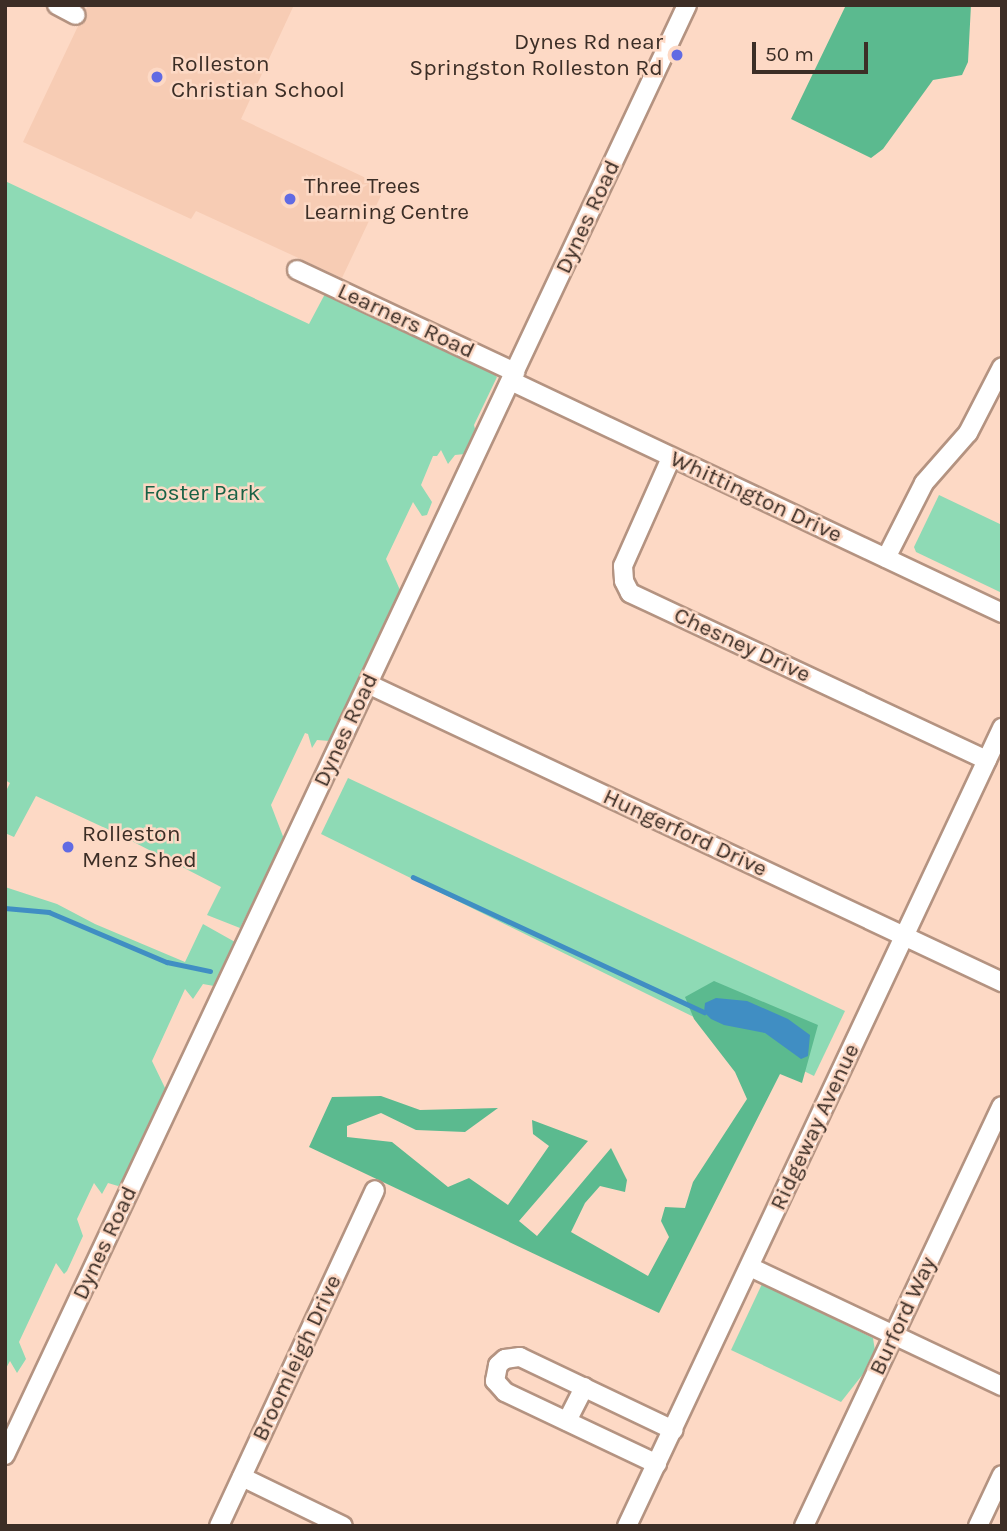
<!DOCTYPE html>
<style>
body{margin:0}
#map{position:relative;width:1007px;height:1531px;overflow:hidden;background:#fdd9c5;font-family:Karla,sans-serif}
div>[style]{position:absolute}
.built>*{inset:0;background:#f7ccb4}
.green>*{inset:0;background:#8edab5}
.forest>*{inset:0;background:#5bba8f}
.water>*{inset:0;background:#408ec3}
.stream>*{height:4.5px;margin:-2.25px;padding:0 2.25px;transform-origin:2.25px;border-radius:2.25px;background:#408ec3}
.roads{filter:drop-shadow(2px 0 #b49381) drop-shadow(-2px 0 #b49381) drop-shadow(0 2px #b49381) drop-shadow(0 -2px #b49381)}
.minor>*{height:18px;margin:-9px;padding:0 9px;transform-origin:9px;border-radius:9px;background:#fff}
.dots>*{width:19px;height:19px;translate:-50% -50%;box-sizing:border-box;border:4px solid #fdd9c5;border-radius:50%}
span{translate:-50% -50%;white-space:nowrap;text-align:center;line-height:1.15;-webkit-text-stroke:5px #fdd9c5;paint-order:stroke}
.poi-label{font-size:23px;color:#3c2e26}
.right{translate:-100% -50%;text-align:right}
.left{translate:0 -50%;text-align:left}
.street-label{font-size:23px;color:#3c2e26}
.park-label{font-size:23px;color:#196145}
.frame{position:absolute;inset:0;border:7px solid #3c2e26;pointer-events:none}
.scale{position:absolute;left:752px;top:42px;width:116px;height:32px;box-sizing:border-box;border:4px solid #3c2e26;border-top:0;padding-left:9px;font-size:21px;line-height:24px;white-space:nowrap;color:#3c2e26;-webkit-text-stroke:5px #fdd9c5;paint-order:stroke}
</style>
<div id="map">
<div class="built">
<div style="clip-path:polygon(88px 5px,294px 5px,241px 119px,385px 187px,342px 278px,196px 211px,191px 219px,23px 142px)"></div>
</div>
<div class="green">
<div style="clip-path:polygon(5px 181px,309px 324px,326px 292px,488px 368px,497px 377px,474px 425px,475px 429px,465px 454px,455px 455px,448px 464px,441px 450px,437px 456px,433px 456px,421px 485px,432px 502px,427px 515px,422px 516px,413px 502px,386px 559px,400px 590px,330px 741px,317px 740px,312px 748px,308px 734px,305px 733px,271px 805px,284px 839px,240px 928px,207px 915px,221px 887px,120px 835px,36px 796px,14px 837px,5px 833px,5px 793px,10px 783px,5px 780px)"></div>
<div style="clip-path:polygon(939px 495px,1002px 525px,1002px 593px,916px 552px,914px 547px)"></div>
<div style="clip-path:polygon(348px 778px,845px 1011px,814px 1076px,321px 834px)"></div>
<div style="clip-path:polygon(5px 887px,57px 904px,95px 924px,185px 962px,203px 924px,235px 942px,214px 986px,203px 984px,193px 999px,185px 989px,152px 1061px,166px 1090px,123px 1183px,118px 1186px,108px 1183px,102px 1194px,94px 1183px,77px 1219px,83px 1236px,67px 1271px,64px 1274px,56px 1263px,19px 1342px,26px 1359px,17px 1373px,10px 1361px,5px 1370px)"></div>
<div style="clip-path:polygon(762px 1284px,873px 1338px,875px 1351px,867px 1369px,841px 1402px,731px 1350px)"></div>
</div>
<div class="forest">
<div style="clip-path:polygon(846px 5px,971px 5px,968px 62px,962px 75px,933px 80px,883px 149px,871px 158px,791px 119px)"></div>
<div style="clip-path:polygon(714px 981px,818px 1025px,802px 1083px,780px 1074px,659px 1313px,309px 1147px,332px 1097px,381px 1096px,420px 1110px,498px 1108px,465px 1132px,416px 1130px,381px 1113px,347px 1126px,347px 1137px,392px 1142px,448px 1187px,469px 1178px,508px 1205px,549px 1146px,533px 1134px,532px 1120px,588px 1141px,519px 1221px,537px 1236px,611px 1148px,627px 1180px,625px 1192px,600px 1186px,585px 1203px,571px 1232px,648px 1276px,669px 1237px,661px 1221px,665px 1207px,685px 1208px,693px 1182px,747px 1099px,735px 1072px,694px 1019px,685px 997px)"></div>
</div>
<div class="water">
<div style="clip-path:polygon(716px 998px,747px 1001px,788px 1019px,810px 1035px,808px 1056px,801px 1059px,765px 1033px,724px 1025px,711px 1019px,704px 1012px,705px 1003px)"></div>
</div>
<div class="stream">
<div style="left:413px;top:877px;width:321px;rotate:24.9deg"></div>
<div style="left:5px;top:908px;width:44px;rotate:5.2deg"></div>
<div style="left:49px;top:912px;width:128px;rotate:23deg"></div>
<div style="left:167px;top:962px;width:44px;rotate:11.8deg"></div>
</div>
<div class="roads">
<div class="minor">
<div style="left:57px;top:5px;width:21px;rotate:28deg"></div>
<div style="left:297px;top:270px;width:241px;rotate:25.1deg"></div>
<div style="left:511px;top:381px;width:543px;rotate:25.29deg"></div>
<div style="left:671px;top:458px;width:118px;rotate:114deg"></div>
<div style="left:623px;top:566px;width:15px;rotate:86deg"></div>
<div style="left:624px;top:581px;width:13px;rotate:63deg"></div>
<div style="left:630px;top:593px;width:394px;rotate:25.1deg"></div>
<div style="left:886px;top:558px;width:84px;rotate:-63.1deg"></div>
<div style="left:924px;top:483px;width:67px;rotate:-48.7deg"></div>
<div style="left:968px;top:433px;width:74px;rotate:-62.7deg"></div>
<div style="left:368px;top:684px;width:701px;rotate:25.18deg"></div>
<div style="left:750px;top:1267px;width:279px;rotate:25.3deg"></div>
<div style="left:567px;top:1421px;width:38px;rotate:-63deg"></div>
<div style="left:5px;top:1455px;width:1602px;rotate:-64.81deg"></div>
<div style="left:657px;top:1464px;width:168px;rotate:-154.7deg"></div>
<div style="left:505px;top:1392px;width:15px;rotate:-132deg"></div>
<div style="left:495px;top:1381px;width:16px;rotate:-79deg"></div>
<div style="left:498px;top:1365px;width:9px;rotate:-41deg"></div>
<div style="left:505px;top:1359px;width:15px;rotate:-8deg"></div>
<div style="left:520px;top:1357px;width:170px;rotate:25.5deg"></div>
<div style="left:242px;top:1477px;width:112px;rotate:25.9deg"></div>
<div style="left:219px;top:1526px;width:370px;rotate:-65.1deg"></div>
<div style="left:627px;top:1526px;width:882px;rotate:-64.83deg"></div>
<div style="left:804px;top:1526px;width:464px;rotate:-64.8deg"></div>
<div style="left:978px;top:1526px;width:56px;rotate:-64.8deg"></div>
</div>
</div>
<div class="dots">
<div style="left:677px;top:55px;background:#616be3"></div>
<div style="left:157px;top:77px;background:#616be3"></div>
<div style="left:290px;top:199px;background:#616be3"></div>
<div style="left:68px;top:847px;background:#616be3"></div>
</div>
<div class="poi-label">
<span class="right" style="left:663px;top:55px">Dynes Rd near<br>Springston Rolleston Rd</span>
<span class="left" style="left:171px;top:77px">Rolleston<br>Christian School</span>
<span class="left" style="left:304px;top:199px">Three Trees<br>Learning Centre</span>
<span class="left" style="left:82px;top:847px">Rolleston<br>Menz Shed</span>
</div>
<div class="street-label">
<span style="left:588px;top:217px;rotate:-65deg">Dynes Road</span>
<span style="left:406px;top:321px;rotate:25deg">Learners Road</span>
<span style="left:756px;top:497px;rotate:25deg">Whittington Drive</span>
<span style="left:742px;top:645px;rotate:25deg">Chesney Drive</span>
<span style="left:346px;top:730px;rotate:-65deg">Dynes Road</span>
<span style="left:685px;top:833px;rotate:25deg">Hungerford Drive</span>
<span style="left:815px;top:1127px;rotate:-65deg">Ridgeway Avenue</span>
<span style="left:105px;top:1243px;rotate:-65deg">Dynes Road</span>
<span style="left:903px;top:1316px;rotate:-65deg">Burford Way</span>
<span style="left:297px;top:1358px;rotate:-65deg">Broomleigh Drive</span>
</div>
<div class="park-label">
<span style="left:202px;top:493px">Foster Park</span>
</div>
<div class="frame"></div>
<div class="scale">50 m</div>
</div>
